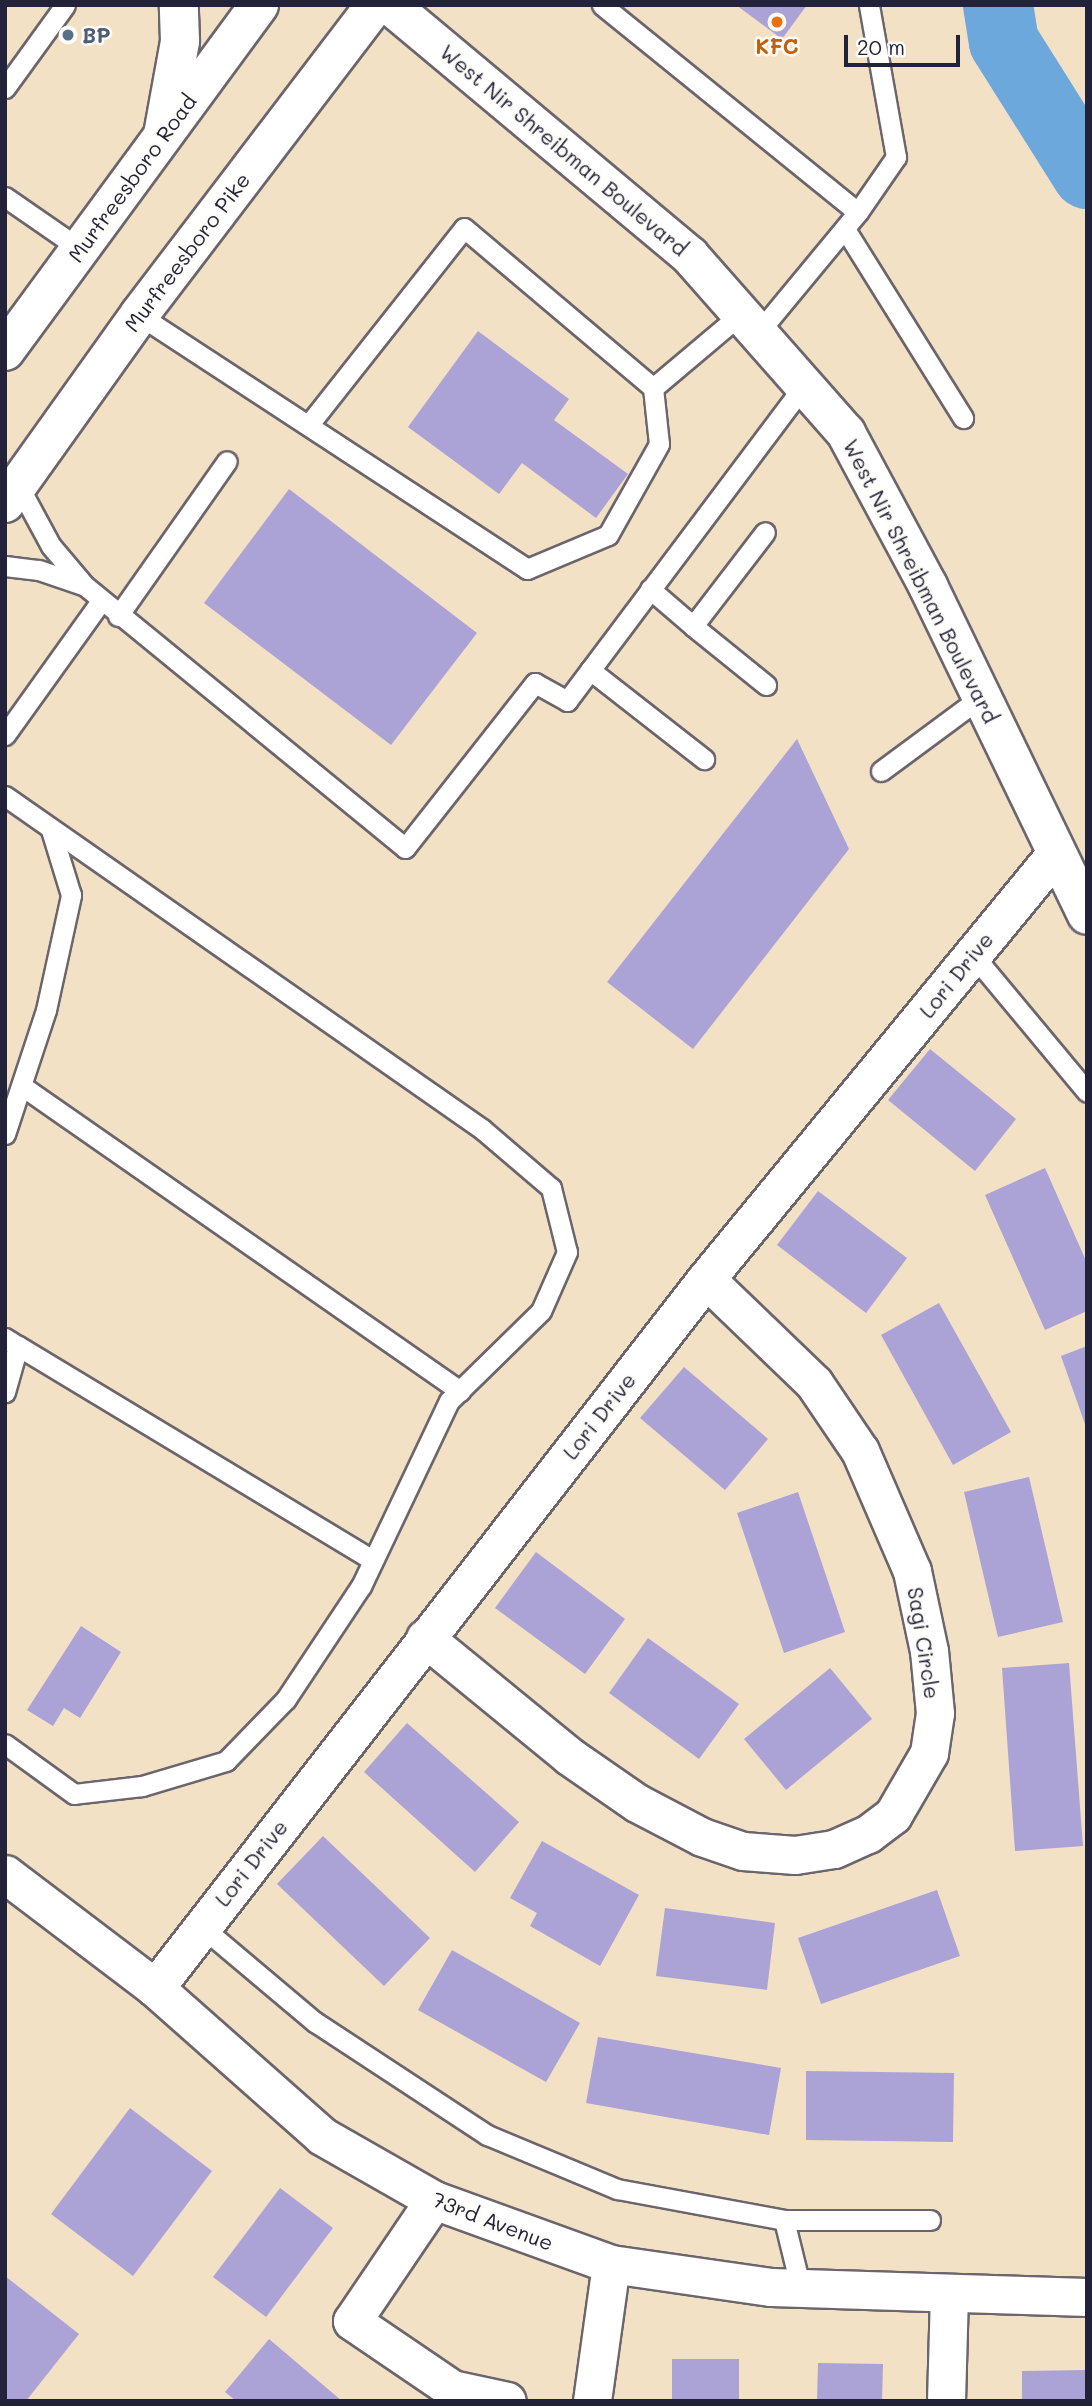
<!DOCTYPE html>
<style>
body{margin:0}
#map{position:relative;width:1092px;height:2406px;overflow:hidden;background:#f3e1c6;font-family:Mali,sans-serif}
div>[style]{position:absolute}
.river>*{height:70px;margin:-35px;padding:0 35px;transform-origin:35px;border-radius:35px;background:#6da8dd}
.building>*{inset:0;background:#aba2d6}
.roads{filter:drop-shadow(2px 0 #6b656c) drop-shadow(-2px 0 #6b656c) drop-shadow(0 2px #6b656c) drop-shadow(0 -2px #6b656c)}
.lane>*{height:19px;margin:-9.5px;padding:0 9.5px;transform-origin:9.5px;border-radius:9.5px;background:#fff}
.street>*{height:37px;margin:-18.5px;padding:0 18.5px;transform-origin:18.5px;border-radius:18.5px;background:#fff}
.secondary>*{height:38px;margin:-19px;padding:0 19px;transform-origin:19px;border-radius:19px;background:#fff}
.primary>*{height:38px;margin:-19px;padding:0 19px;transform-origin:19px;border-radius:19px;background:#fff}
.dots>*{width:19px;height:19px;translate:-50% -50%;box-sizing:border-box;border:4px solid #fdfcf7;border-radius:50%}
span{translate:-50% -50%;white-space:nowrap;text-align:center;line-height:1.15;-webkit-text-stroke:5px #fdfcf7;paint-order:stroke}
.service-label{font-size:21px;color:#4e5e75;font-weight:700}
.left{translate:0 -50%;text-align:left}
.food-label{font-size:21px;color:#c56008;font-weight:700}
.street-label{font-size:21px;color:#22223b}
.frame{position:absolute;inset:0;border:7px solid #22223b;pointer-events:none}
.scale{position:absolute;left:844px;top:35px;width:116px;height:32px;box-sizing:border-box;border:4px solid #22223b;border-top:0;padding-left:9px;font-size:21px;line-height:24px;white-space:nowrap;color:#22223b;-webkit-text-stroke:5px #fdfcf7;paint-order:stroke}
</style>
<div id="map">
<div class="river">
<div style="left:998px;top:5px;width:37px;rotate:81deg"></div>
<div style="left:1004px;top:42px;width:156px;rotate:57.8deg"></div>
</div>
<div class="building">
<div style="clip-path:polygon(736px 5px,807px 5px,782px 39px)"></div>
<div style="clip-path:polygon(478px 331px,569px 399px,554px 420px,628px 474px,596px 518px,522px 463px,499px 494px,408px 427px)"></div>
<div style="clip-path:polygon(289px 489px,477px 633px,391px 745px,204px 603px)"></div>
<div style="clip-path:polygon(797px 739px,849px 849px,693px 1049px,607px 982px)"></div>
<div style="clip-path:polygon(930px 1049px,1016px 1119px,975px 1171px,888px 1100px)"></div>
<div style="clip-path:polygon(1045px 1168px,1087px 1263px,1087px 1311px,1045px 1330px,985px 1195px)"></div>
<div style="clip-path:polygon(818px 1191px,907px 1258px,866px 1313px,777px 1245px)"></div>
<div style="clip-path:polygon(939px 1303px,1011px 1432px,953px 1465px,881px 1335px)"></div>
<div style="clip-path:polygon(1087px 1346px,1087px 1427px,1086px 1427px,1061px 1356px)"></div>
<div style="clip-path:polygon(684px 1367px,768px 1439px,725px 1490px,640px 1418px)"></div>
<div style="clip-path:polygon(1029px 1477px,1063px 1622px,998px 1637px,964px 1492px)"></div>
<div style="clip-path:polygon(798px 1492px,845px 1632px,784px 1653px,737px 1513px)"></div>
<div style="clip-path:polygon(536px 1552px,625px 1619px,585px 1674px,495px 1608px)"></div>
<div style="clip-path:polygon(81px 1626px,121px 1652px,80px 1718px,64px 1708px,53px 1726px,27px 1710px)"></div>
<div style="clip-path:polygon(648px 1638px,739px 1704px,699px 1759px,609px 1693px)"></div>
<div style="clip-path:polygon(1069px 1663px,1083px 1846px,1015px 1851px,1002px 1668px)"></div>
<div style="clip-path:polygon(830px 1668px,872px 1719px,786px 1790px,744px 1739px)"></div>
<div style="clip-path:polygon(407px 1723px,519px 1822px,475px 1872px,364px 1772px)"></div>
<div style="clip-path:polygon(323px 1836px,430px 1938px,384px 1986px,277px 1884px)"></div>
<div style="clip-path:polygon(542px 1841px,639px 1895px,600px 1966px,530px 1926px,537px 1913px,510px 1898px)"></div>
<div style="clip-path:polygon(937px 1890px,960px 1956px,821px 2004px,798px 1938px)"></div>
<div style="clip-path:polygon(665px 1908px,775px 1923px,767px 1990px,656px 1976px)"></div>
<div style="clip-path:polygon(452px 1950px,580px 2023px,546px 2082px,418px 2010px)"></div>
<div style="clip-path:polygon(598px 2037px,781px 2068px,769px 2135px,586px 2103px)"></div>
<div style="clip-path:polygon(806px 2071px,954px 2073px,953px 2142px,806px 2140px)"></div>
<div style="clip-path:polygon(130px 2108px,212px 2171px,133px 2276px,51px 2214px)"></div>
<div style="clip-path:polygon(280px 2188px,333px 2228px,266px 2317px,213px 2277px)"></div>
<div style="clip-path:polygon(5px 2276px,79px 2334px,26px 2401px,5px 2401px)"></div>
<div style="clip-path:polygon(269px 2339px,342px 2401px,236px 2401px,225px 2392px)"></div>
<div style="clip-path:polygon(672px 2359px,739px 2359px,739px 2401px,672px 2401px)"></div>
<div style="clip-path:polygon(818px 2363px,883px 2364px,882px 2401px,817px 2401px)"></div>
<div style="clip-path:polygon(1087px 2370px,1087px 2401px,1022px 2401px,1022px 2371px)"></div>
</div>
<div class="roads">
<div class="lane">
<div style="left:602px;top:5px;width:329px;rotate:39deg"></div>
<div style="left:858px;top:212px;width:157px;rotate:129.6deg"></div>
<div style="left:5px;top:88px;width:102px;rotate:-54.1deg"></div>
<div style="left:5px;top:197px;width:91px;rotate:34.7deg"></div>
<div style="left:858px;top:212px;width:67px;rotate:-55.4deg"></div>
<div style="left:896px;top:157px;width:154px;rotate:-100.1deg"></div>
<div style="left:845px;top:229px;width:223px;rotate:58deg"></div>
<div style="left:139px;top:315px;width:464px;rotate:33.2deg"></div>
<div style="left:527px;top:569px;width:88px;rotate:-22.8deg"></div>
<div style="left:608px;top:535px;width:104px;rotate:-60.7deg"></div>
<div style="left:659px;top:444px;width:56px;rotate:-96.1deg"></div>
<div style="left:310px;top:423px;width:248px;rotate:-51.7deg"></div>
<div style="left:464px;top:228px;width:248px;rotate:40.2deg"></div>
<div style="left:653px;top:388px;width:115px;rotate:-40.1deg"></div>
<div style="left:18px;top:485px;width:69px;rotate:61.6deg"></div>
<div style="left:51px;top:546px;width:51px;rotate:49.8deg"></div>
<div style="left:84px;top:585px;width:415px;rotate:39.3deg"></div>
<div style="left:405px;top:848px;width:210px;rotate:-51.8deg"></div>
<div style="left:535px;top:683px;width:37px;rotate:29deg"></div>
<div style="left:567px;top:701px;width:395px;rotate:-53.1deg"></div>
<div style="left:5px;top:566px;width:34px;rotate:7deg"></div>
<div style="left:39px;top:570px;width:46px;rotate:18.8deg"></div>
<div style="left:650px;top:589px;width:57px;rotate:40.7deg"></div>
<div style="left:693px;top:626px;width:118px;rotate:-52.5deg"></div>
<div style="left:118px;top:616px;width:189px;rotate:-54.9deg"></div>
<div style="left:693px;top:626px;width:94px;rotate:38.9deg"></div>
<div style="left:590px;top:670px;width:145px;rotate:38deg"></div>
<div style="left:5px;top:735px;width:165px;rotate:-54.4deg"></div>
<div style="left:881px;top:771px;width:124px;rotate:-36.5deg"></div>
<div style="left:5px;top:796px;width:582px;rotate:34.92deg"></div>
<div style="left:482px;top:1129px;width:91px;rotate:40.5deg"></div>
<div style="left:551px;top:1188px;width:66px;rotate:76deg"></div>
<div style="left:567px;top:1252px;width:64px;rotate:113.8deg"></div>
<div style="left:541px;top:1311px;width:129px;rotate:135.6deg"></div>
<div style="left:449px;top:1401px;width:205px;rotate:115.4deg"></div>
<div style="left:361px;top:1586px;width:136px;rotate:123.6deg"></div>
<div style="left:286px;top:1699px;width:86px;rotate:134.1deg"></div>
<div style="left:226px;top:1761px;width:88px;rotate:163.4deg"></div>
<div style="left:142px;top:1786px;width:68px;rotate:173.3deg"></div>
<div style="left:74px;top:1794px;width:85px;rotate:-144.1deg"></div>
<div style="left:973px;top:955px;width:178px;rotate:50.2deg"></div>
<div style="left:22px;top:1086px;width:534px;rotate:34.85deg"></div>
<div style="left:5px;top:1134px;width:131px;rotate:-71.7deg"></div>
<div style="left:46px;top:1010px;width:118px;rotate:-77.7deg"></div>
<div style="left:71px;top:895px;width:68px;rotate:-107.1deg"></div>
<div style="left:5px;top:1338px;width:15px;rotate:32deg"></div>
<div style="left:18px;top:1346px;width:48px;rotate:105.8deg"></div>
<div style="left:18px;top:1346px;width:412px;rotate:31.1deg"></div>
<div style="left:202px;top:1927px;width:148px;rotate:40.1deg"></div>
<div style="left:315px;top:2022px;width:206px;rotate:33.3deg"></div>
<div style="left:487px;top:2135px;width:141px;rotate:22.6deg"></div>
<div style="left:617px;top:2189px;width:170px;rotate:10.5deg"></div>
<div style="left:784px;top:2220px;width:71px;rotate:76.2deg"></div>
<div style="left:784px;top:2220px;width:146px"></div>
</div>
<div class="street">
<div style="left:425px;top:1638px;width:186px;rotate:39.3deg"></div>
<div style="left:569px;top:1756px;width:83px;rotate:34.7deg"></div>
<div style="left:637px;top:1803px;width:73px;rotate:27.6deg"></div>
<div style="left:702px;top:1837px;width:43px;rotate:18.9deg"></div>
<div style="left:743px;top:1851px;width:52px;rotate:4.4deg"></div>
<div style="left:795px;top:1855px;width:39px;rotate:-9deg"></div>
<div style="left:834px;top:1849px;width:37px;rotate:-24deg"></div>
<div style="left:868px;top:1834px;width:31px;rotate:-37deg"></div>
<div style="left:893px;top:1815px;width:72px;rotate:-59.9deg"></div>
<div style="left:929px;top:1753px;width:40px;rotate:-81.5deg"></div>
<div style="left:935px;top:1713px;width:62px;rotate:-95.5deg"></div>
<div style="left:929px;top:1651px;width:82px;rotate:-102deg"></div>
<div style="left:912px;top:1571px;width:131px;rotate:-113.4deg"></div>
<div style="left:860px;top:1451px;width:82px;rotate:-124.1deg"></div>
<div style="left:814px;top:1383px;width:150px;rotate:-136.1deg"></div>
<div style="left:5px;top:1874px;width:188px;rotate:37.2deg"></div>
<div style="left:155px;top:1988px;width:223px;rotate:41.5deg"></div>
<div style="left:322px;top:2136px;width:129px;rotate:29.7deg"></div>
<div style="left:434px;top:2200px;width:188px;rotate:19.9deg"></div>
<div style="left:611px;top:2264px;width:162px;rotate:8.2deg"></div>
<div style="left:771px;top:2287px;width:316px;rotate:1.8deg"></div>
<div style="left:155px;top:1988px;width:898px;rotate:-52.15deg"></div>
<div style="left:706px;top:1279px;width:551px;rotate:-50.59deg"></div>
<div style="left:434px;top:2200px;width:146px;rotate:124.1deg"></div>
<div style="left:352px;top:2321px;width:121px;rotate:34.2deg"></div>
<div style="left:452px;top:2389px;width:56px;rotate:12.3deg"></div>
<div style="left:592px;top:2401px;width:138px;rotate:-82.1deg"></div>
<div style="left:946px;top:2401px;width:107px;rotate:-88.4deg"></div>
</div>
<div class="secondary">
<div style="left:390px;top:5px;width:391px;rotate:39.9deg"></div>
<div style="left:690px;top:256px;width:236px;rotate:48.6deg"></div>
<div style="left:846px;top:433px;width:174px;rotate:61.8deg"></div>
<div style="left:928px;top:586px;width:365px;rotate:64.2deg"></div>
<div style="left:163px;top:135px;width:96px;rotate:-79.7deg"></div>
<div style="left:180px;top:41px;width:36px;rotate:-92deg"></div>
</div>
<div class="primary">
<div style="left:5px;top:351px;width:429px;rotate:-53.7deg"></div>
<div style="left:5px;top:503px;width:231px;rotate:-54.5deg"></div>
<div style="left:139px;top:315px;width:390px;rotate:-52.7deg"></div>
</div>
</div>
<div class="dots">
<div style="left:777px;top:22px;background:#e8710a"></div>
<div style="left:68px;top:35px;background:#5c6f8a"></div>
</div>
<div class="service-label">
<span class="left" style="left:82px;top:35px">BP</span>
</div>
<div class="food-label">
<span style="left:777px;top:46px">KFC</span>
</div>
<div class="street-label">
<span style="left:564px;top:150px;rotate:40deg">West Nir Shreibman Boulevard</span>
<span style="left:132px;top:178px;rotate:-54deg">Murfreesboro Road</span>
<span style="left:187px;top:252px;rotate:-53deg">Murfreesboro Pike</span>
<span style="left:921px;top:581px;rotate:63deg">West Nir Shreibman Boulevard</span>
<span style="left:956px;top:975px;rotate:-51deg">Lori Drive</span>
<span style="left:599px;top:1416px;rotate:-52deg">Lori Drive</span>
<span style="left:924px;top:1643px;rotate:81deg">Sagi Circle</span>
<span style="left:251px;top:1863px;rotate:-52deg">Lori Drive</span>
<span style="left:493px;top:2221px;rotate:21deg">73rd Avenue</span>
</div>
<div class="frame"></div>
<div class="scale">20 m</div>
</div>
